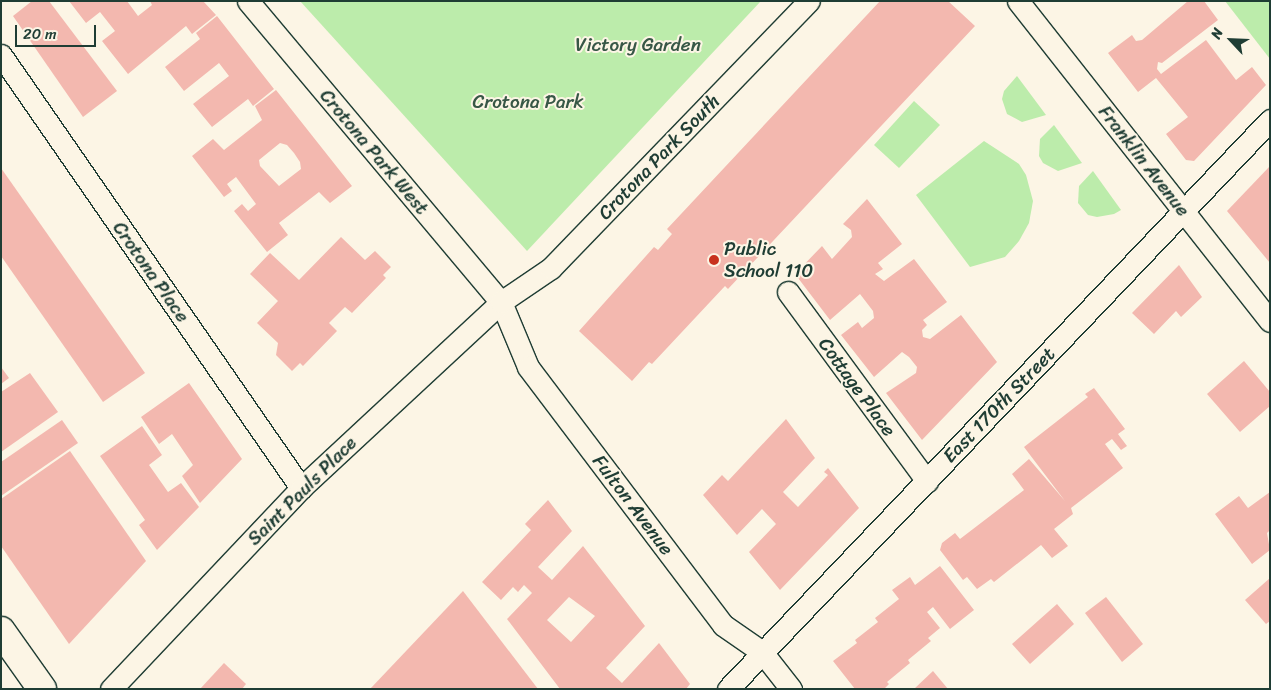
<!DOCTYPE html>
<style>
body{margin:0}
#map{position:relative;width:1271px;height:690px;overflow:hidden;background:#fcf5e5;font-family:Sriracha,sans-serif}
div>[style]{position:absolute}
.green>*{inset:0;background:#bcecab}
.building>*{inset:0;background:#f3b8af}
.roads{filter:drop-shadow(1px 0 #1f3d34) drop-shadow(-1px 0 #1f3d34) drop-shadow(0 1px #1f3d34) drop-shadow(0 -1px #1f3d34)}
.street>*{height:21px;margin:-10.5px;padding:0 10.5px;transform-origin:10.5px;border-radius:10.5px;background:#fcf5e5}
.secondary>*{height:28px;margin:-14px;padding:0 14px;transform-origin:14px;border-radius:14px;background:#fcf5e5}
.dots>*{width:14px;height:14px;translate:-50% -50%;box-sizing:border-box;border:2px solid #fcf5e5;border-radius:50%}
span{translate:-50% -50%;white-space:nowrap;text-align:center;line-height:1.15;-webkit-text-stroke:4px #fcf5e5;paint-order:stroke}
.park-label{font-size:19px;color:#375746}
.street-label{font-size:19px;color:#1f3d34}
.poi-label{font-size:19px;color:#1f3d34}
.left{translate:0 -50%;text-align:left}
.frame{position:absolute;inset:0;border:2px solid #1f3d34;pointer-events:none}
.north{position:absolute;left:1206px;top:15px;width:50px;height:50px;-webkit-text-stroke:4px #fcf5e5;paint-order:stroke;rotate:295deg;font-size:14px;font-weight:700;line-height:20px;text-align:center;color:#1f3d34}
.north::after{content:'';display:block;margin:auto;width:18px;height:22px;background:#1f3d34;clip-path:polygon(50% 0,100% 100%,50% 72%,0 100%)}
.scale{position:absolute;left:15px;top:25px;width:81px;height:22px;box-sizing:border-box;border:2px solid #1f3d34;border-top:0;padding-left:6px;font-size:15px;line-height:18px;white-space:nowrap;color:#1f3d34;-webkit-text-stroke:4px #fcf5e5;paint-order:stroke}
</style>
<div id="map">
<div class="green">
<div style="clip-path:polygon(300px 1px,761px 1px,527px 251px)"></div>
<div style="clip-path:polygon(1225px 1px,1270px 1px,1270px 59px)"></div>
<div style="clip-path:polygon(1017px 76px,1046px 115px,1022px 122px,1007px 114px,1002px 99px,1004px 91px)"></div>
<div style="clip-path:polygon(914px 101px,940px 125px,899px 168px,874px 145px)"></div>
<div style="clip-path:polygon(1054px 125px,1082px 163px,1058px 171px,1043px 163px,1039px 156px,1040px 139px)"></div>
<div style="clip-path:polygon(984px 141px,1019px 164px,1026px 175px,1033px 201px,1029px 223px,1019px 241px,1005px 257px,970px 267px,916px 195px)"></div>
<div style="clip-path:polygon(1093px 171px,1121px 210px,1114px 214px,1097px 217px,1088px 215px,1078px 203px,1079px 186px)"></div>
</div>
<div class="building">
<div style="clip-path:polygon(32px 1px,49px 1px,117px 91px,83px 117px,13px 16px)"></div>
<div style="clip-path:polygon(69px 1px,127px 1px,138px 16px,152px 5px,150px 1px,203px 1px,216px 15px,192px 34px,186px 26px,128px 74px,102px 41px,115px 31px,100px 12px,86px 23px)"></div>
<div style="clip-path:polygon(880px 1px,948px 1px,975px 26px,728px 289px,725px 286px,652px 364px,649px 362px,632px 381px,579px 331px,654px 247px,658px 250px,672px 234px,667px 229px)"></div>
<div style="clip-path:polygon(1188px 1px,1204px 1px,1218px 20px,1162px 63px,1158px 62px,1157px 69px,1161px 74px,1206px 40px,1236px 80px,1252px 67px,1266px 85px,1194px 161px,1186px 160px,1166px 134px,1188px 117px,1156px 78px,1138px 92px,1108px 53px,1132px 35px,1136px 41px,1142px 40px)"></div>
<div style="clip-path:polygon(217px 16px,274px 89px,253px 106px,248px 99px,212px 127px,193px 104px,229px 76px,219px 63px,184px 91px,165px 67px,200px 39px,196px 33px)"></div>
<div style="clip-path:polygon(evenodd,276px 90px,352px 186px,330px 203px,319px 192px,279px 223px,288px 235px,267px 252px,234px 211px,242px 204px,248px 211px,256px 204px,236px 177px,227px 184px,232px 191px,224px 197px,192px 156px,213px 139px,224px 150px,262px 120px,255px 106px,276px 90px,280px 143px,287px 145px,294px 153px,300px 162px,301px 169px,279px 186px,260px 166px,259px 160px,280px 143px)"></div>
<div style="clip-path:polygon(1270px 166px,1270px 263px,1227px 211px)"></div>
<div style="clip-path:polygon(1px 168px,145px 373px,103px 402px,1px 256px)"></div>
<div style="clip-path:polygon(867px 199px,902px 244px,878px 263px,883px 269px,875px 274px,884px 281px,914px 259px,947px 302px,923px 320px,927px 325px,922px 330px,923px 337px,930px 339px,961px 315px,997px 362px,922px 440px,886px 393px,916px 373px,917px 367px,909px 357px,902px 352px,874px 377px,841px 335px,858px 322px,862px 328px,874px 318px,873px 311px,860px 294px,830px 320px,795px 274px,822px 246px,832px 259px,852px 237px,851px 230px,843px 224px)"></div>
<div style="clip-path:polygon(341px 237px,365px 260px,375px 251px,391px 267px,383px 275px,386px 278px,352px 313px,345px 307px,329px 323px,337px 331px,303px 366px,300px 363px,292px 371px,276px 355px,278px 343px,257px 323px,278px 301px,250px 274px,270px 253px,299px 280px)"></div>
<div style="clip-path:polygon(1179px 265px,1202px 297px,1181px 317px,1176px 311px,1154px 334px,1132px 313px)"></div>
<div style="clip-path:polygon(1244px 361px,1270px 392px,1270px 406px,1240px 432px,1207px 394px)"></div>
<div style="clip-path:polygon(1px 367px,9px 378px,1px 384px)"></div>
<div style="clip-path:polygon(30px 373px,58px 412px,1px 452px,1px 392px)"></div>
<div style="clip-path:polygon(189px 383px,242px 459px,200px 503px,182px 476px,193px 465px,172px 434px,159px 444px,141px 417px)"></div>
<div style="clip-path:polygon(1094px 388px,1125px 429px,1118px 434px,1127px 446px,1121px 450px,1112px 439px,1105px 444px,1123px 468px,1071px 508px,1073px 514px,1054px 529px,1068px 546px,1052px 558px,1041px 545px,994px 582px,991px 579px,977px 589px,967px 577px,963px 580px,940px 550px,942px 543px,955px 533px,960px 539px,1024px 490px,1012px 474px,1029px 459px,1065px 501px,1024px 447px,1088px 397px,1085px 394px)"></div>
<div style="clip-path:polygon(786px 419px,815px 458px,783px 492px,798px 507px,828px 475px,824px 472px,828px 468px,859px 508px,780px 590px,749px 552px,776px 524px,762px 509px,737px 535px,703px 495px,722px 475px,728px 481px)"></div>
<div style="clip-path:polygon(62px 420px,78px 443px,1px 496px,1px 462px)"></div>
<div style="clip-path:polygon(142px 426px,162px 455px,149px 465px,168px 492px,181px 483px,199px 507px,157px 550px,139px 525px,145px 520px,100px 456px)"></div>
<div style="clip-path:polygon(70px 451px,146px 561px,69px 644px,1px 546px,1px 499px)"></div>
<div style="clip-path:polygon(1270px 492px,1270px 530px,1267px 533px,1270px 550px,1252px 564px,1215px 514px,1239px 496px,1248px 508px)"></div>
<div style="clip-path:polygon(evenodd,548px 500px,572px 531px,538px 567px,552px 580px,583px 546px,645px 626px,606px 668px,622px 683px,659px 643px,690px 684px,686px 689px,560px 689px,507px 619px,532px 593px,524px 585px,518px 592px,513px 587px,501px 600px,482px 582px,531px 530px,525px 524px,548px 500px,569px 597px,595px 616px,571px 642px,547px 620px,569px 597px)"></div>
<div style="clip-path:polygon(940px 566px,974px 610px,950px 629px,933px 607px,927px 612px,940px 628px,928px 638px,931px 641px,908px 660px,910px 663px,887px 682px,889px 684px,884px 689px,855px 689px,833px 661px,857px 643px,855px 640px,878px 622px,875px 618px,899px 599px,892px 590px,910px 577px,915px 585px)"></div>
<div style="clip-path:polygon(1270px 578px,1270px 621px,1266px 624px,1245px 600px)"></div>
<div style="clip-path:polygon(463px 591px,538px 689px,370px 689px)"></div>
<div style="clip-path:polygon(1106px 597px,1143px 644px,1122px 662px,1085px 613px)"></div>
<div style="clip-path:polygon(1057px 604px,1074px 624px,1030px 664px,1012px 644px)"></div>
<div style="clip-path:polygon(224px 663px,246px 684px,242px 689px,200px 689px)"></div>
<div style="clip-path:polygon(933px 671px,948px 689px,914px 689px)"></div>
</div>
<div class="roads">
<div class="street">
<div style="left:248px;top:1px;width:393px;rotate:50deg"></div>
<div style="left:501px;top:302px;width:70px;rotate:67.4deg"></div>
<div style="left:528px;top:367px;width:323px;rotate:52.9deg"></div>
<div style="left:723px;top:625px;width:47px;rotate:34.7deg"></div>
<div style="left:762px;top:652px;width:47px;rotate:51.9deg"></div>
<div style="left:1018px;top:1px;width:407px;rotate:51.8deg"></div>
<div style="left:1px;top:55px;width:527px;rotate:55.28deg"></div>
<div style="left:788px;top:292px;width:235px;rotate:53.7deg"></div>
<div style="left:111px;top:689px;width:277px;rotate:-46.6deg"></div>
<div style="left:301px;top:488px;width:273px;rotate:-42.9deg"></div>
<div style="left:501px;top:302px;width:60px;rotate:-34.2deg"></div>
<div style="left:551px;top:268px;width:371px;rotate:-46deg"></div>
<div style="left:728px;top:689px;width:786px;rotate:-46.39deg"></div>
</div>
<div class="secondary">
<div style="left:1px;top:631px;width:71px;rotate:54.7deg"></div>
</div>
</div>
<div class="dots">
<div style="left:714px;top:260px;background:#c8321e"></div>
</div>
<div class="park-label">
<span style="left:638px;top:45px">Victory Garden</span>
<span style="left:528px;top:102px">Crotona Park</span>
</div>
<div class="street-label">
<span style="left:374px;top:152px;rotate:50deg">Crotona Park West</span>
<span style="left:659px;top:157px;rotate:-46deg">Crotona Park South</span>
<span style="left:1144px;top:161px;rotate:52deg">Franklin Avenue</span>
<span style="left:151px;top:272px;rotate:55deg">Crotona Place</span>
<span style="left:857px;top:387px;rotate:54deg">Cottage Place</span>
<span style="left:999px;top:405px;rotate:-46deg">East 170th Street</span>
<span style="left:302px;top:491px;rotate:-45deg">Saint Pauls Place</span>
<span style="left:633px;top:505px;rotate:53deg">Fulton Avenue</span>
</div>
<div class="poi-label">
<span class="left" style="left:724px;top:260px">Public<br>School 110</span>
</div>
<div class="frame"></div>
<div class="north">N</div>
<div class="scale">20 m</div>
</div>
